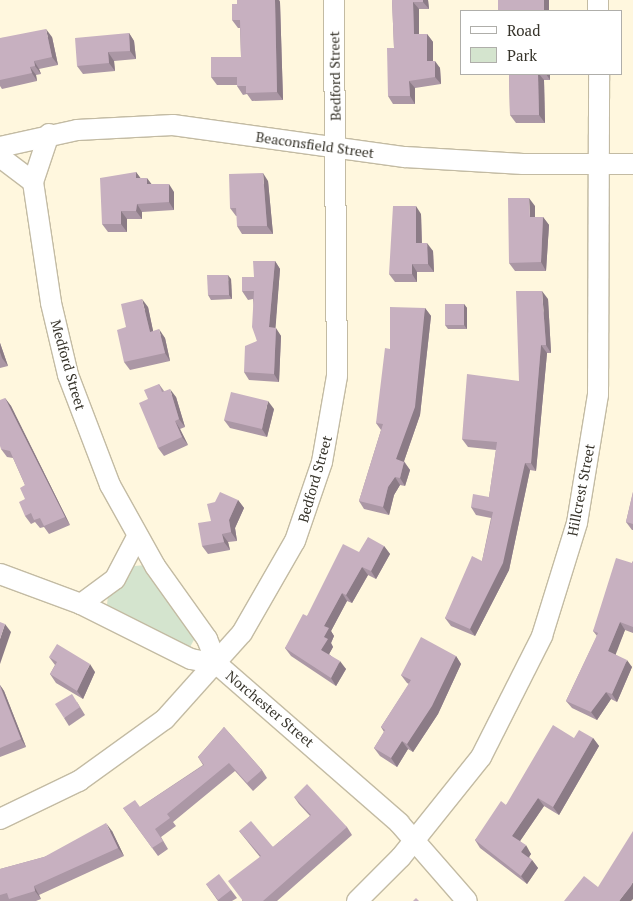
<!DOCTYPE html>
<style>
body{margin:0}
#map{position:relative;width:633px;height:901px;overflow:hidden;background:#fff7de;font-family:"PT Serif",serif}
div>[style]{position:absolute}
.green>*{inset:0;background:#d4e4ce}
.roads{filter:drop-shadow(1px 0 #c3bba3) drop-shadow(-1px 0 #c3bba3) drop-shadow(0 1px #c3bba3) drop-shadow(0 -1px #c3bba3)}
.minor>*{height:20px;margin:-10px;padding:0 10px;transform-origin:10px;border-radius:10px;background:#fff}
.wall>*{inset:0;background:#ab97a5}
.shaded-wall>*{inset:0;background:#8b7b86}
.building>*{inset:0;background:#c7b0c0}
span{translate:-50% -50%;white-space:nowrap;text-align:center;line-height:1.15;-webkit-text-stroke:4px #fff;paint-order:stroke}
.street-label{font-size:14px;color:#37342b}
.legend{position:absolute;left:460px;top:10px;width:162px;height:65px;box-sizing:border-box;background:#fff;border:1px solid #afaeaa;margin:0;padding:6px 9px;list-style:none;font-size:15px;color:#37342b}
.legend li{display:flex;align-items:center;gap:10px;height:25px}
.legend b{width:25px;border:1px solid #afaeaa}
</style>
<div id="map">
<div class="green">
<div style="clip-path:polygon(146px 565px,195px 638px,190px 647px,107px 605px,108px 595px,134px 566px)"></div>
</div>
<div class="roads">
<div class="minor">
<div style="left:598px;top:0;width:11px;rotate:90deg"></div>
<div style="left:49px;top:134px;width:51px;rotate:108.4deg"></div>
<div style="left:33px;top:182px;width:122px;rotate:81.5deg"></div>
<div style="left:51px;top:303px;width:74px;rotate:76.7deg"></div>
<div style="left:68px;top:375px;width:118px;rotate:69.1deg"></div>
<div style="left:110px;top:485px;width:93px;rotate:60.9deg"></div>
<div style="left:155px;top:566px;width:90px;rotate:54.5deg"></div>
<div style="left:207px;top:639px;width:27px;rotate:68deg"></div>
<div style="left:0;top:147px;width:79px;rotate:-12.4deg"></div>
<div style="left:77px;top:130px;width:96px;rotate:-3deg"></div>
<div style="left:173px;top:125px;width:234px;rotate:7.9deg"></div>
<div style="left:405px;top:157px;width:118px;rotate:3.4deg"></div>
<div style="left:523px;top:164px;width:110px"></div>
<div style="left:0;top:157px;width:41px;rotate:37.1deg"></div>
<div style="left:0;top:574px;width:86px;rotate:20.3deg"></div>
<div style="left:81px;top:604px;width:123px;rotate:26.6deg"></div>
<div style="left:191px;top:659px;width:26px;rotate:11deg"></div>
<div style="left:217px;top:664px;width:242px;rotate:41.1deg"></div>
<div style="left:399px;top:823px;width:103px;rotate:48.9deg"></div>
<div style="left:81px;top:604px;width:42px;rotate:-36.3deg"></div>
<div style="left:115px;top:579px;width:47px;rotate:-62.4deg"></div>
<div style="left:0;top:819px;width:88px;rotate:-25.7deg"></div>
<div style="left:79px;top:781px;width:106px;rotate:-35.8deg"></div>
<div style="left:165px;top:719px;width:115px;rotate:-48.2deg"></div>
<div style="left:242px;top:633px;width:106px;rotate:-60.1deg"></div>
<div style="left:295px;top:541px;width:83px;rotate:-71.1deg"></div>
<div style="left:322px;top:462px;width:87px;rotate:-80.1deg"></div>
<div style="left:337px;top:376px;width:376px;rotate:-90.5deg"></div>
<div style="left:357px;top:901px;width:62px;rotate:-45deg"></div>
<div style="left:401px;top:857px;width:128px;rotate:-51.3deg"></div>
<div style="left:481px;top:757px;width:136px;rotate:-63.2deg"></div>
<div style="left:542px;top:636px;width:118px;rotate:-72.8deg"></div>
<div style="left:577px;top:523px;width:130px;rotate:-80.7deg"></div>
<div style="left:598px;top:395px;width:321px;rotate:-89.8deg"></div>
</div>
</div>
<div class="wall">
<div style="clip-path:polygon(237px 0,279px 0,280px 2px,283px 100px,252px 101px,247px 94px,243px 95px,237px 86px,237px 85px,217px 85px,211px 77px,241px 57px,240px 28px,238px 28px,232px 20px,237px 4px)"></div>
<div style="clip-path:polygon(392px 0,428px 0,429px 9px,419px 9px,419px 34px,427px 34px,433px 42px,433px 61px,440px 68px,441px 84px,415px 88px,415px 104px,393px 104px,388px 96px,394px 48px)"></div>
<div style="clip-path:polygon(129px 33px,134px 41px,136px 59px,114px 61px,115px 71px,83px 74px,77px 66px)"></div>
<div style="clip-path:polygon(52px 37px,58px 65px,39px 69px,41px 74px,36px 75px,37px 81px,2px 89px,0 86px,0 38px)"></div>
<div style="clip-path:polygon(509px 74px,550px 74px,550px 80px,544px 80px,545px 123px,516px 123px,510px 115px)"></div>
<div style="clip-path:polygon(136px 172px,140px 178px,151px 184px,174px 192px,174px 210px,142px 212px,142px 219px,127px 219px,127px 232px,108px 232px,102px 224px)"></div>
<div style="clip-path:polygon(268px 181px,273px 234px,242px 234px,237px 226px,237px 216px,236px 216px,230px 208px)"></div>
<div style="clip-path:polygon(535px 206px,535px 217px,543px 217px,549px 225px,546px 271px,515px 271px,509px 263px)"></div>
<div style="clip-path:polygon(421px 214px,422px 243px,433px 251px,434px 272px,417px 272px,417px 282px,395px 282px,389px 274px)"></div>
<div style="clip-path:polygon(275px 261px,280px 269px,275px 328px,281px 336px,279px 382px,249px 380px,244px 372px,257px 341px,253px 299px,248px 300px,242px 291px,254px 277px)"></div>
<div style="clip-path:polygon(231px 279px,232px 299px,211px 300px,208px 295px)"></div>
<div style="clip-path:polygon(548px 299px,551px 353px,547px 353px,536px 471px,530px 470px,509px 570px,475px 636px,451px 626px,445px 618px,482px 561px,491px 518px,476px 515px,471px 507px,489px 497px,496px 450px,468px 447px,462px 439px,519px 381px)"></div>
<div style="clip-path:polygon(464px 304px,467px 308px,467px 329px,448px 329px,445px 325px)"></div>
<div style="clip-path:polygon(148px 307px,153px 331px,165px 338px,170px 361px,130px 370px,124px 362px,126px 327px)"></div>
<div style="clip-path:polygon(425px 308px,431px 316px,420px 415px,404px 461px,410px 470px,405px 486px,400px 485px,394px 495px,389px 515px,364px 509px,359px 501px,381px 430px,376px 423px)"></div>
<div style="clip-path:polygon(0 343px,8px 366px,0 368px)"></div>
<div style="clip-path:polygon(159px 384px,164px 391px,176px 397px,185px 427px,180px 429px,188px 445px,164px 456px,158px 448px,148px 399px)"></div>
<div style="clip-path:polygon(5px 398px,11px 406px,70px 525px,49px 534px,44px 527px,40px 528px,35px 522px,31px 524px,25px 516px,25px 485px,13px 458px,7px 457px,1px 449px)"></div>
<div style="clip-path:polygon(274px 409px,267px 437px,230px 428px,224px 420px)"></div>
<div style="clip-path:polygon(633px 492px,633px 530px,632px 530px,626px 522px)"></div>
<div style="clip-path:polygon(238px 500px,244px 508px,235px 528px,237px 541px,228px 542px,230px 550px,208px 554px,202px 546px,211px 521px)"></div>
<div style="clip-path:polygon(384px 546px,390px 554px,376px 579px,368px 575px,352px 603px,347px 601px,331px 631px,334px 636px,331px 643px,333px 647px,329px 654px,346px 669px,336px 686px,291px 656px,285px 648px,307px 616px)"></div>
<div style="clip-path:polygon(633px 561px,633px 633px,625px 630px,615px 654px,632px 667px,617px 702px,611px 699px,597px 720px,572px 708px,566px 701px,597px 636px,593px 631px)"></div>
<div style="clip-path:polygon(456px 656px,461px 664px,438px 714px,413px 752px,408px 749px,397px 767px,380px 756px,374px 748px,384px 732px,381px 727px,409px 684px,407px 683px,401px 675px)"></div>
<div style="clip-path:polygon(49px 657px,95px 672px,83px 699px,56px 683px,50px 674px,55px 665px)"></div>
<div style="clip-path:polygon(0 685px,4px 691px,26px 747px,0 757px)"></div>
<div style="clip-path:polygon(77px 702px,85px 715px,69px 726px,64px 718px)"></div>
<div style="clip-path:polygon(224px 727px,262px 770px,267px 778px,253px 791px,235px 771px,173px 822px,176px 826px,161px 837px,168px 849px,158px 856px,123px 808px,140px 807px,203px 765px,198px 757px)"></div>
<div style="clip-path:polygon(574px 738px,593px 738px,599px 746px,559px 815px,544px 806px,520px 841px,531px 854px,529px 857px,532px 860px,538px 868px,527px 884px,480px 848px,475px 840px,506px 805px)"></div>
<div style="clip-path:polygon(294px 797px,347px 827px,352px 835px,277px 901px,242px 901px,260px 857px,239px 831px,273px 847px,310px 816px,299px 804px)"></div>
<div style="clip-path:polygon(112px 831px,124px 856px,39px 895px,41px 899px,36px 901px,0 901px,0 869px,44px 857px)"></div>
<div style="clip-path:polygon(206px 884px,231px 890px,237px 898px,232px 901px,218px 901px)"></div>
</div>
<div class="shaded-wall">
<div style="clip-path:polygon(275px 0,279px 0,280px 2px,283px 100px,277px 92px)"></div>
<div style="clip-path:polygon(423px 0,428px 0,429px 9px,423px 2px)"></div>
<div style="clip-path:polygon(544px 0,549px 0,549px 11px,544px 11px)"></div>
<div style="clip-path:polygon(413px 2px,419px 9px,419px 42px,414px 34px)"></div>
<div style="clip-path:polygon(46px 29px,52px 37px,58px 65px,52px 57px)"></div>
<div style="clip-path:polygon(129px 33px,134px 41px,136px 59px,130px 51px)"></div>
<div style="clip-path:polygon(427px 34px,433px 42px,433px 69px,427px 61px)"></div>
<div style="clip-path:polygon(108px 52px,114px 61px,115px 71px,109px 63px)"></div>
<div style="clip-path:polygon(34px 61px,39px 69px,41px 74px,35px 66px)"></div>
<div style="clip-path:polygon(435px 61px,440px 68px,441px 84px,435px 77px)"></div>
<div style="clip-path:polygon(30px 67px,36px 75px,37px 81px,32px 73px)"></div>
<div style="clip-path:polygon(538px 74px,539px 74px,544px 80px,545px 123px,539px 115px)"></div>
<div style="clip-path:polygon(546px 74px,550px 74px,550px 80px)"></div>
<div style="clip-path:polygon(409px 81px,415px 88px,415px 104px,410px 96px)"></div>
<div style="clip-path:polygon(136px 172px,142px 180px,136px 178px)"></div>
<div style="clip-path:polygon(263px 173px,268px 181px,273px 234px,267px 226px)"></div>
<div style="clip-path:polygon(147px 178px,153px 186px,147px 184px)"></div>
<div style="clip-path:polygon(169px 184px,174px 192px,174px 210px,169px 202px)"></div>
<div style="clip-path:polygon(529px 198px,535px 206px,535px 225px,530px 217px)"></div>
<div style="clip-path:polygon(137px 204px,142px 212px,142px 219px,136px 211px)"></div>
<div style="clip-path:polygon(416px 206px,421px 214px,422px 252px,416px 243px)"></div>
<div style="clip-path:polygon(121px 211px,127px 219px,127px 232px,121px 224px)"></div>
<div style="clip-path:polygon(543px 217px,549px 225px,546px 271px,541px 262px)"></div>
<div style="clip-path:polygon(427px 243px,433px 251px,434px 272px,428px 264px)"></div>
<div style="clip-path:polygon(275px 261px,280px 269px,275px 335px,269px 327px)"></div>
<div style="clip-path:polygon(412px 264px,417px 272px,417px 282px,412px 274px)"></div>
<div style="clip-path:polygon(228px 275px,231px 279px,232px 299px,229px 295px)"></div>
<div style="clip-path:polygon(542px 291px,548px 299px,551px 353px,546px 345px)"></div>
<div style="clip-path:polygon(142px 299px,148px 307px,155px 340px,150px 332px)"></div>
<div style="clip-path:polygon(464px 304px,467px 308px,467px 329px,464px 325px)"></div>
<div style="clip-path:polygon(425px 308px,431px 316px,420px 415px,402px 467px,396px 459px)"></div>
<div style="clip-path:polygon(276px 328px,281px 336px,279px 382px,274px 374px)"></div>
<div style="clip-path:polygon(159px 329px,165px 338px,170px 361px,165px 353px)"></div>
<div style="clip-path:polygon(0 343px,8px 366px,2px 358px,0 352px)"></div>
<div style="clip-path:polygon(541px 345px,547px 353px,536px 471px,531px 463px)"></div>
<div style="clip-path:polygon(170px 389px,176px 397px,185px 427px,179px 419px)"></div>
<div style="clip-path:polygon(5px 398px,11px 406px,70px 525px,65px 517px)"></div>
<div style="clip-path:polygon(268px 401px,274px 409px,267px 437px,262px 429px)"></div>
<div style="clip-path:polygon(175px 421px,180px 429px,188px 445px,182px 437px)"></div>
<div style="clip-path:polygon(404px 462px,410px 470px,405px 486px,400px 478px)"></div>
<div style="clip-path:polygon(525px 463px,530px 470px,509px 570px,475px 636px,470px 629px)"></div>
<div style="clip-path:polygon(395px 477px,400px 485px,394px 495px,389px 515px,383px 507px,388px 487px)"></div>
<div style="clip-path:polygon(238px 500px,244px 508px,235px 528px,237px 541px,231px 532px,229px 520px)"></div>
<div style="clip-path:polygon(222px 534px,228px 542px,230px 550px,224px 542px)"></div>
<div style="clip-path:polygon(384px 546px,390px 554px,376px 579px,371px 571px)"></div>
<div style="clip-path:polygon(362px 567px,368px 575px,352px 603px,346px 595px)"></div>
<div style="clip-path:polygon(342px 593px,347px 601px,331px 631px,334px 636px,331px 643px,333px 647px,327px 658px,321px 650px,324px 637px,324px 626px)"></div>
<div style="clip-path:polygon(620px 622px,625px 630px,614px 659px,608px 651px)"></div>
<div style="clip-path:polygon(5px 624px,11px 632px,0 664px,0 639px)"></div>
<div style="clip-path:polygon(456px 656px,461px 664px,438px 714px,413px 752px,407px 744px)"></div>
<div style="clip-path:polygon(627px 660px,632px 667px,617px 702px,612px 694px)"></div>
<div style="clip-path:polygon(340px 661px,346px 669px,336px 686px,331px 678px)"></div>
<div style="clip-path:polygon(90px 664px,95px 672px,83px 699px,77px 691px)"></div>
<div style="clip-path:polygon(0 685px,4px 691px,26px 747px,21px 739px)"></div>
<div style="clip-path:polygon(606px 692px,611px 699px,597px 720px,591px 712px)"></div>
<div style="clip-path:polygon(593px 738px,599px 746px,559px 815px,553px 807px)"></div>
<div style="clip-path:polygon(402px 741px,408px 749px,397px 767px,391px 758px)"></div>
<div style="clip-path:polygon(538px 798px,544px 806px,518px 844px,512px 836px)"></div>
<div style="clip-path:polygon(106px 823px,112px 831px,124px 856px,118px 848px)"></div>
<div style="clip-path:polygon(526px 845px,531px 854px,527px 860px,521px 852px)"></div>
<div style="clip-path:polygon(532px 860px,538px 868px,527px 884px,521px 876px)"></div>
<div style="clip-path:polygon(633px 882px,633px 899px,631px 901px,619px 901px)"></div>
<div style="clip-path:polygon(34px 886px,39px 895px,41px 899px,35px 891px)"></div>
</div>
<div class="building">
<div style="clip-path:polygon(237px 0,275px 0,277px 92px,246px 93px,246px 86px,237px 86px,237px 77px,211px 77px,211px 57px,241px 57px,240px 20px,232px 20px,232px 4px,237px 4px)"></div>
<div style="clip-path:polygon(392px 0,423px 0,423px 2px,413px 2px,414px 34px,427px 34px,427px 61px,435px 61px,435px 77px,409px 81px,410px 96px,388px 96px,387px 48px,394px 48px)"></div>
<div style="clip-path:polygon(498px 0,544px 0,544px 11px,498px 11px)"></div>
<div style="clip-path:polygon(46px 29px,52px 57px,34px 61px,35px 66px,30px 67px,32px 73px,0 80px,0 38px)"></div>
<div style="clip-path:polygon(129px 33px,130px 51px,108px 52px,109px 63px,77px 66px,75px 38px)"></div>
<div style="clip-path:polygon(509px 74px,538px 74px,539px 115px,510px 115px)"></div>
<div style="clip-path:polygon(136px 172px,136px 178px,147px 178px,147px 184px,169px 184px,169px 202px,137px 204px,136px 211px,121px 211px,121px 224px,102px 224px,100px 178px)"></div>
<div style="clip-path:polygon(263px 173px,267px 226px,237px 226px,236px 208px,230px 208px,229px 174px)"></div>
<div style="clip-path:polygon(508px 198px,529px 198px,530px 217px,543px 217px,541px 262px,509px 263px)"></div>
<div style="clip-path:polygon(393px 206px,416px 206px,416px 243px,427px 243px,428px 264px,412px 264px,412px 274px,389px 274px)"></div>
<div style="clip-path:polygon(253px 261px,275px 261px,269px 327px,276px 328px,274px 374px,244px 372px,245px 346px,257px 341px,252px 327px,254px 291px,242px 291px,242px 277px,254px 277px)"></div>
<div style="clip-path:polygon(207px 275px,228px 275px,229px 295px,208px 295px)"></div>
<div style="clip-path:polygon(516px 291px,542px 291px,546px 345px,541px 345px,531px 463px,525px 463px,503px 563px,470px 629px,445px 618px,472px 556px,482px 561px,493px 512px,471px 507px,473px 494px,489px 497px,497px 442px,462px 439px,467px 374px,519px 381px)"></div>
<div style="clip-path:polygon(142px 299px,150px 332px,159px 329px,165px 353px,124px 362px,117px 330px,126px 327px,121px 304px)"></div>
<div style="clip-path:polygon(445px 304px,464px 304px,464px 325px,445px 325px)"></div>
<div style="clip-path:polygon(390px 307px,425px 308px,415px 407px,396px 459px,404px 462px,400px 478px,395px 477px,388px 487px,383px 507px,359px 501px,383px 424px,376px 423px,385px 348px,390px 349px)"></div>
<div style="clip-path:polygon(159px 384px,162px 392px,170px 389px,179px 419px,175px 421px,182px 437px,158px 448px,139px 403px,148px 399px,144px 390px)"></div>
<div style="clip-path:polygon(231px 392px,268px 401px,262px 429px,224px 420px)"></div>
<div style="clip-path:polygon(5px 398px,65px 517px,44px 526px,40px 518px,34px 520px,31px 513px,25px 516px,19px 502px,25px 499px,20px 488px,25px 485px,10px 451px,1px 449px,0 446px,0 400px)"></div>
<div style="clip-path:polygon(220px 492px,238px 500px,229px 520px,231px 532px,222px 534px,224px 542px,202px 546px,198px 523px,211px 521px,207px 504px,215px 502px)"></div>
<div style="clip-path:polygon(633px 492px,633px 524px,626px 522px)"></div>
<div style="clip-path:polygon(368px 537px,384px 546px,371px 571px,362px 567px,346px 595px,342px 593px,324px 626px,329px 628px,324px 637px,328px 639px,321px 650px,340px 661px,331px 678px,285px 648px,303px 614px,307px 616px,343px 544px,359px 552px)"></div>
<div style="clip-path:polygon(616px 558px,632px 563px,633px 561px,633px 627px,620px 622px,608px 651px,627px 660px,612px 694px,606px 692px,591px 712px,566px 701px,598px 633px,593px 631px)"></div>
<div style="clip-path:polygon(0 622px,5px 624px,0 639px)"></div>
<div style="clip-path:polygon(421px 637px,456px 656px,432px 706px,407px 744px,402px 741px,391px 758px,374px 748px,385px 730px,381px 727px,411px 680px,401px 675px)"></div>
<div style="clip-path:polygon(57px 644px,90px 664px,77px 691px,50px 674px,57px 662px,49px 657px)"></div>
<div style="clip-path:polygon(0 686px,21px 739px,0 748px)"></div>
<div style="clip-path:polygon(72px 694px,80px 707px,64px 718px,55px 704px)"></div>
<div style="clip-path:polygon(553px 725px,574px 738px,579px 730px,593px 738px,553px 807px,538px 798px,512px 836px,526px 845px,521px 852px,532px 860px,521px 876px,475px 840px,501px 801px,506px 805px)"></div>
<div style="clip-path:polygon(224px 727px,262px 770px,247px 783px,229px 763px,167px 814px,170px 818px,155px 829px,163px 841px,152px 848px,123px 808px,135px 800px,140px 807px,204px 765px,198px 757px)"></div>
<div style="clip-path:polygon(307px 784px,347px 827px,263px 901px,243px 901px,228px 881px,261px 856px,239px 831px,251px 821px,273px 847px,311px 815px,294px 797px)"></div>
<div style="clip-path:polygon(106px 823px,118px 848px,34px 886px,35px 891px,9px 899px,7px 893px,0 895px,0 869px,44px 857px)"></div>
<div style="clip-path:polygon(633px 831px,633px 882px,631px 886px,619px 901px,564px 901px,584px 876px,598px 887px)"></div>
<div style="clip-path:polygon(219px 874px,231px 890px,218px 900px,206px 884px)"></div>
<div style="clip-path:polygon(416px 898px,419px 901px,413px 901px)"></div>
</div>
<div class="street-label">
<span style="left:335px;top:76px;rotate:-91deg">Bedford Street</span>
<span style="left:315px;top:145px;rotate:8deg">Beaconsfield Street</span>
<span style="left:68px;top:365px;rotate:74deg">Medford Street</span>
<span style="left:315px;top:479px;rotate:-74deg">Bedford Street</span>
<span style="left:581px;top:490px;rotate:-79deg">Hillcrest Street</span>
<span style="left:270px;top:709px;rotate:40deg">Norchester Street</span>
</div>
<ul class="legend">
<li><b style="height:6px;background:#fff"></b>Road</li>
<li><b style="height:14px;background:#d4e4ce"></b>Park</li>
</ul>
</div>
